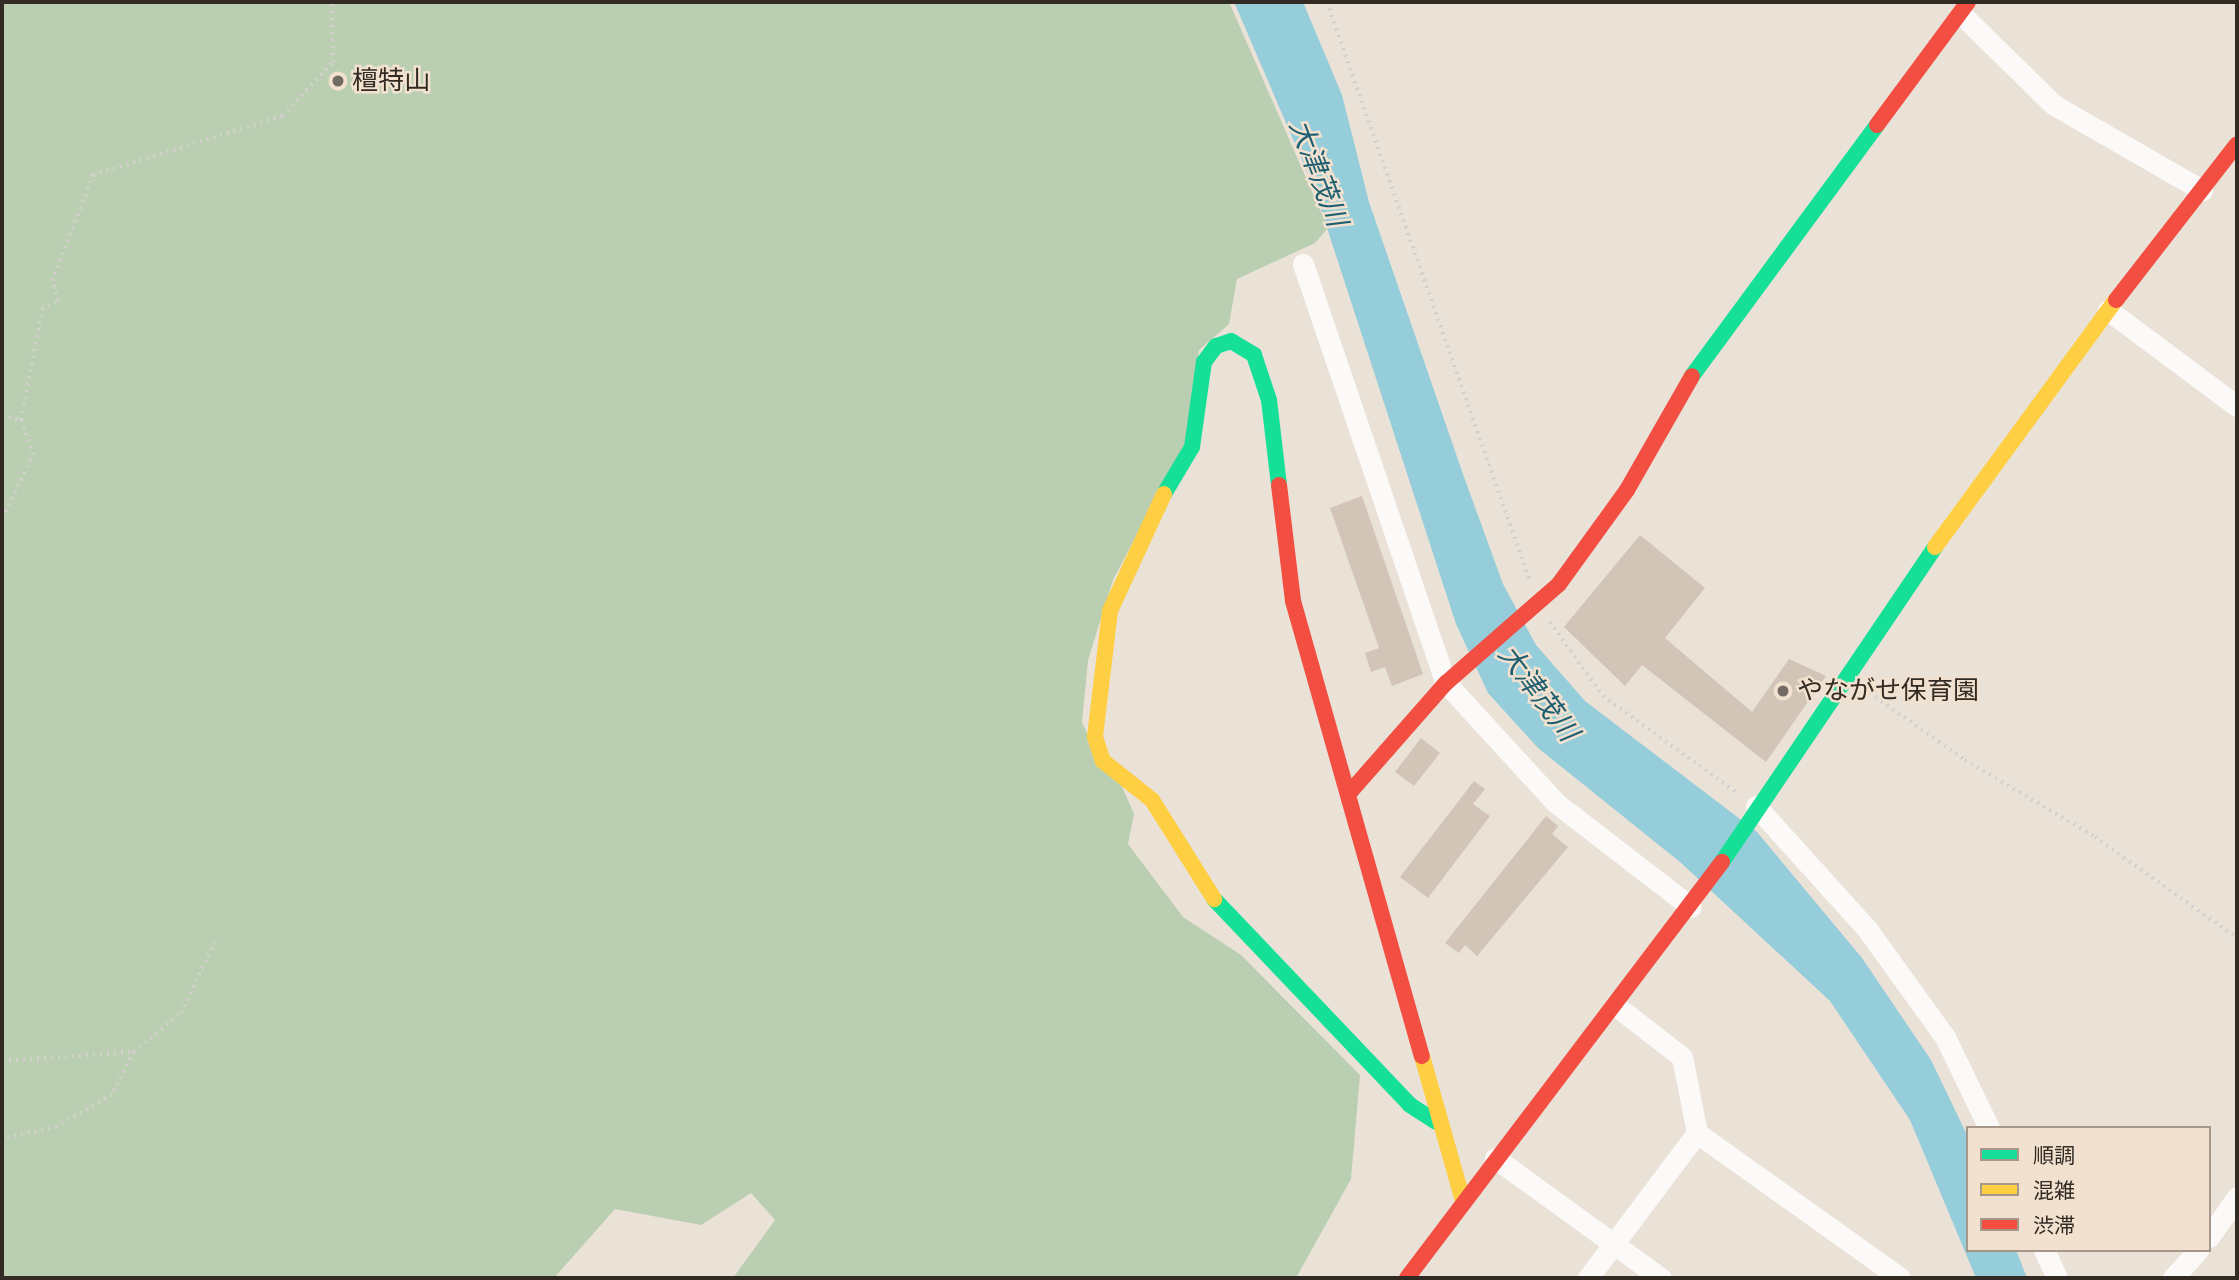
<!DOCTYPE html>
<meta charset="utf-8">
<style>
body{margin:0}
#map{position:relative;width:2239px;height:1280px;overflow:hidden;background:#eae1d7;font-family:Jost,"Noto Sans JP",sans-serif}
div>[style]{position:absolute}
.green>*{inset:0;background:#bacfb1}
.water>*{inset:0;background:#96cdda}
.building>*{inset:0;background:#d2c5b7}
.path>*{height:3.5px;margin-top:-1.75px;transform-origin:0;background:repeating-linear-gradient(90deg,#d2d0cd 0 2px,transparent 0 7px)}
.street>*{height:21px;margin:-10.5px;padding:0 10.5px;transform-origin:10.5px;border-radius:10.5px;background:#fcfaf9}
.fast>*{height:16px;margin:-8px;padding:0 8px;transform-origin:8px;border-radius:8px;background:#16e098}
.slow>*{height:16px;margin:-8px;padding:0 8px;transform-origin:8px;border-radius:8px;background:#ffcf43}
.jam>*{height:16px;margin:-8px;padding:0 8px;transform-origin:8px;border-radius:8px;background:#f24e42}
.dots>*{width:19px;height:19px;translate:-50% -50%;box-sizing:border-box;border:4px solid #f2e1cf;border-radius:50%}
span{translate:-50% -50%;white-space:nowrap;text-align:center;line-height:1.15;-webkit-text-stroke:5px #f2e1cf;paint-order:stroke}
.poi-label{font-size:26px;color:#312b24}
.left{translate:0 -50%;text-align:left}
.water-label{font-size:28px;color:#1e6071;font-style:italic}
.frame{position:absolute;inset:0;border:4px solid #312b24;pointer-events:none}
.legend{position:absolute;left:1966px;top:1126px;width:245px;height:126px;box-sizing:border-box;background:#f2e1cf;border:2px solid #a5988b;margin:0;padding:9px 12px;list-style:none;font-size:21px;color:#312b24}
.legend li{display:flex;align-items:center;gap:14px;height:35px}
.legend b{width:35px;border:2px solid #a5988b}
</style>
<div id="map">
<div class="green">
<div style="clip-path:polygon(2px 2px,1229px 2px,1328px 228px,1315px 243px,1237px 279px,1229px 324px,1199px 350px,1187px 439px,1113px 580px,1088px 660px,1082px 722px,1096px 753px,1110px 759px,1134px 814px,1128px 844px,1183px 917px,1241px 955px,1360px 1075px,1351px 1179px,1296px 1278px,733px 1278px,775px 1220px,751px 1193px,701px 1225px,615px 1209px,554px 1278px,2px 1278px)"></div>
</div>
<div class="water">
<div style="clip-path:polygon(1234px 2px,1303px 2px,1342px 95px,1369px 202px,1464px 477px,1503px 584px,1536px 645px,1585px 701px,1757px 832px,1862px 958px,1931px 1060px,1968px 1137px,1968px 1250px,2016px 1250px,2027px 1278px,1976px 1278px,1910px 1120px,1830px 1001px,1680px 862px,1538px 748px,1488px 693px,1456px 624px,1314px 188px)"></div>
</div>
<div class="building">
<div style="clip-path:polygon(1362px 496px,1423px 674px,1392px 686px,1385px 667px,1371px 672px,1365px 653px,1379px 648px,1330px 508px)"></div>
<div style="clip-path:polygon(1640px 535px,1705px 588px,1665px 638px,1752px 712px,1789px 659px,1826px 676px,1766px 762px,1642px 665px,1625px 686px,1564px 627px)"></div>
<div style="clip-path:polygon(1421px 738px,1440px 753px,1414px 786px,1395px 772px)"></div>
<div style="clip-path:polygon(1474px 781px,1485px 789px,1473px 804px,1490px 816px,1428px 898px,1400px 877px)"></div>
<div style="clip-path:polygon(1546px 816px,1558px 826px,1552px 834px,1568px 847px,1477px 956px,1465px 945px,1459px 953px,1445px 943px)"></div>
</div>
<div class="path">
<div style="left:1327px;top:2px;width:614px;rotate:70.68deg"></div>
<div style="left:2px;top:415px;width:20px;rotate:15deg"></div>
<div style="left:21px;top:420px;width:113px;rotate:-79.3deg"></div>
<div style="left:42px;top:309px;width:18px;rotate:-27deg"></div>
<div style="left:58px;top:301px;width:21px;rotate:-107deg"></div>
<div style="left:52px;top:281px;width:114px;rotate:-68.9deg"></div>
<div style="left:93px;top:175px;width:198px;rotate:-17.3deg"></div>
<div style="left:282px;top:116px;width:74px;rotate:-46.6deg"></div>
<div style="left:333px;top:62px;width:60px;rotate:-91.9deg"></div>
<div style="left:2px;top:518px;width:70px;rotate:-63.8deg"></div>
<div style="left:33px;top:455px;width:37px;rotate:-109deg"></div>
<div style="left:1550px;top:622px;width:91px;rotate:54.4deg"></div>
<div style="left:1603px;top:696px;width:168px;rotate:35.8deg"></div>
<div style="left:1864px;top:689px;width:123px;rotate:35.1deg"></div>
<div style="left:1965px;top:760px;width:151px;rotate:30.6deg"></div>
<div style="left:2095px;top:837px;width:174px;rotate:35.4deg"></div>
<div style="left:134px;top:1052px;width:61px;rotate:-39.7deg"></div>
<div style="left:181px;top:1013px;width:81px;rotate:-65deg"></div>
<div style="left:2px;top:1061px;width:132px;rotate:-3.9deg"></div>
<div style="left:134px;top:1052px;width:48px;rotate:117.1deg"></div>
<div style="left:112px;top:1095px;width:64px;rotate:149.8deg"></div>
<div style="left:57px;top:1127px;width:56px;rotate:167.7deg"></div>
</div>
<div class="street">
<div style="left:1963px;top:16px;width:127px;rotate:44.4deg"></div>
<div style="left:2054px;top:105px;width:171px;rotate:29.9deg"></div>
<div style="left:1303px;top:264px;width:443px;rotate:71.2deg"></div>
<div style="left:1446px;top:683px;width:163px;rotate:47.5deg"></div>
<div style="left:1556px;top:803px;width:170px;rotate:37.6deg"></div>
<div style="left:2108px;top:310px;width:161px;rotate:36.7deg"></div>
<div style="left:1756px;top:806px;width:166px;rotate:47.9deg"></div>
<div style="left:1867px;top:929px;width:133px;rotate:54.2deg"></div>
<div style="left:1945px;top:1037px;width:101px;rotate:64.2deg"></div>
<div style="left:1616px;top:1006px;width:83px;rotate:37.7deg"></div>
<div style="left:1682px;top:1057px;width:77px;rotate:78.8deg"></div>
<div style="left:1697px;top:1133px;width:249px;rotate:35.5deg"></div>
<div style="left:1495px;top:1158px;width:205px;rotate:35.9deg"></div>
<div style="left:2209px;top:1237px;width:49px;rotate:-55deg"></div>
<div style="left:2044px;top:1250px;width:31px;rotate:65deg"></div>
<div style="left:1588px;top:1278px;width:181px;rotate:-53.1deg"></div>
<div style="left:2173px;top:1278px;width:38px;rotate:-48deg"></div>
</div>
<div class="fast">
<div style="left:1692px;top:376px;width:312px;rotate:-53.6deg"></div>
<div style="left:1164px;top:494px;width:55px;rotate:-59.2deg"></div>
<div style="left:1192px;top:447px;width:86px;rotate:-82deg"></div>
<div style="left:1204px;top:362px;width:20px;rotate:-53deg"></div>
<div style="left:1216px;top:346px;width:16px;rotate:-18deg"></div>
<div style="left:1231px;top:341px;width:27px;rotate:31deg"></div>
<div style="left:1254px;top:355px;width:47px;rotate:71.6deg"></div>
<div style="left:1269px;top:400px;width:86px;rotate:83.3deg"></div>
<div style="left:1722px;top:862px;width:380px;rotate:-55.9deg"></div>
<div style="left:1214px;top:899px;width:284px;rotate:46.4deg"></div>
<div style="left:1410px;top:1105px;width:31px;rotate:33deg"></div>
</div>
<div class="slow">
<div style="left:1164px;top:494px;width:129px;rotate:114.8deg"></div>
<div style="left:1110px;top:611px;width:127px;rotate:96.8deg"></div>
<div style="left:1095px;top:737px;width:25px;rotate:72deg"></div>
<div style="left:1103px;top:761px;width:63px;rotate:38.5deg"></div>
<div style="left:1152px;top:800px;width:117px;rotate:57.9deg"></div>
<div style="left:1935px;top:547px;width:306px;rotate:-53.8deg"></div>
<div style="left:1422px;top:1056px;width:151px;rotate:74.2deg"></div>
</div>
<div class="jam">
<div style="left:1877px;top:125px;width:153px;rotate:-53.5deg"></div>
<div style="left:2116px;top:300px;width:197px;rotate:-52.2deg"></div>
<div style="left:1279px;top:485px;width:117px;rotate:83.1deg"></div>
<div style="left:1293px;top:601px;width:473px;rotate:74.2deg"></div>
<div style="left:1351px;top:791px;width:144px;rotate:-48.7deg"></div>
<div style="left:1446px;top:683px;width:150px;rotate:-41.2deg"></div>
<div style="left:1559px;top:584px;width:116px;rotate:-54.1deg"></div>
<div style="left:1627px;top:490px;width:131px;rotate:-60.3deg"></div>
<div style="left:1407px;top:1278px;width:522px;rotate:-52.87deg"></div>
</div>
<div class="dots">
<div style="left:338px;top:81px;background:#726b63"></div>
<div style="left:1783px;top:691px;background:#726b63"></div>
</div>
<div class="poi-label">
<span class="left" style="left:352px;top:81px">檀特山</span>
<span class="left" style="left:1797px;top:691px">やながせ保育園</span>
</div>
<div class="water-label">
<span style="left:1318px;top:173px;rotate:69deg">大津茂川</span>
<span style="left:1538px;top:693px;rotate:53deg">大津茂川</span>
</div>
<div class="frame"></div>
<ul class="legend">
<li><b style="height:9px;background:#16e098"></b>順調</li>
<li><b style="height:9px;background:#ffcf43"></b>混雑</li>
<li><b style="height:9px;background:#f24e42"></b>渋滞</li>
</ul>
</div>
